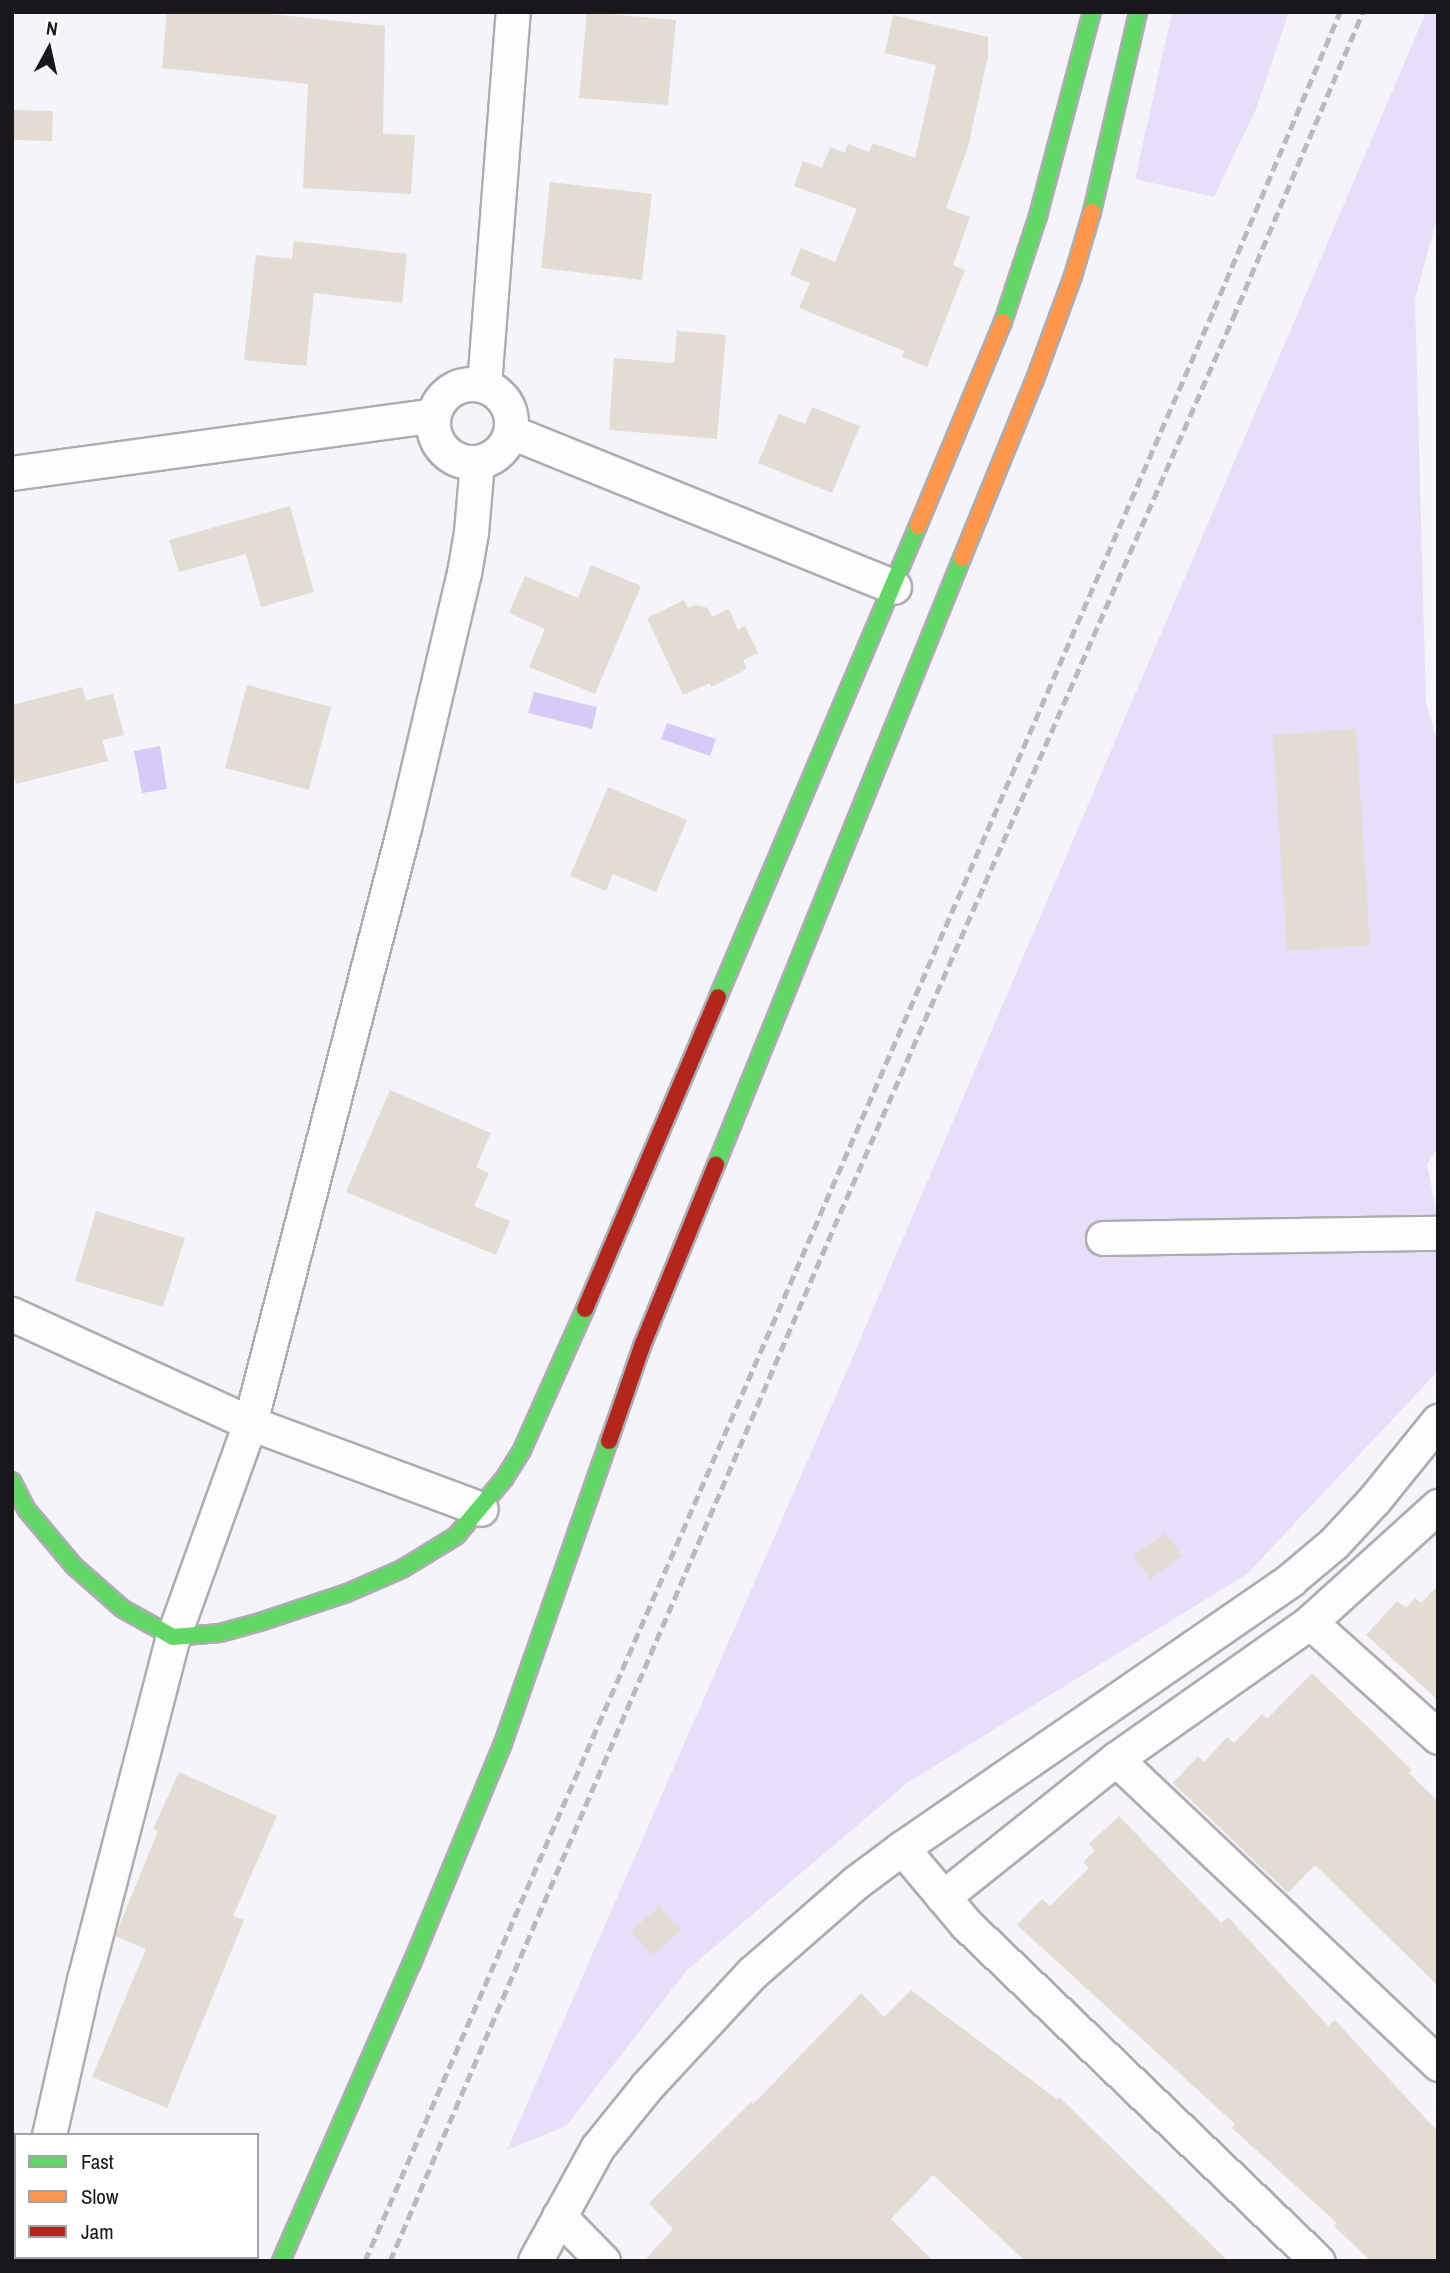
<!DOCTYPE html>
<style>
body{margin:0}
#map{position:relative;width:1450px;height:2273px;overflow:hidden;background:#f6f4fb;font-family:"Archivo Narrow",sans-serif}
div>[style]{position:absolute}
.green>*{inset:0;background:#e7dffa}
.water>*{inset:0;background:#d8caf7}
.building>*{inset:0;background:#e3dcd3}
.roads{filter:drop-shadow(2px 0 #adacb1) drop-shadow(-2px 0 #adacb1) drop-shadow(0 2px #adacb1) drop-shadow(0 -2px #adacb1)}
.street>*{height:33px;margin:-16.5px;padding:0 16.5px;transform-origin:16.5px;border-radius:16.5px;background:#fefdfe}
.street>.ring{margin:-16.5px;padding:0;box-sizing:content-box;background:none;border:33px solid #fefdfe;border-radius:50%}
.fast>*{height:16px;margin:-8px;padding:0 8px;transform-origin:8px;border-radius:8px;background:#63d668}
.slow>*{height:16px;margin:-8px;padding:0 8px;transform-origin:8px;border-radius:8px;background:#ff974d}
.jam>*{height:16px;margin:-8px;padding:0 8px;transform-origin:8px;border-radius:8px;background:#b3261e}
.rail>*{height:5px;margin-top:-2.5px;transform-origin:0;background:repeating-linear-gradient(90deg,#bababb 0 10px,transparent 0 15px)}
span{translate:-50% -50%;white-space:nowrap;text-align:center;line-height:1.15;-webkit-text-stroke:5px #fff;paint-order:stroke}
.frame{position:absolute;inset:0;border:14px solid #19171c;pointer-events:none}
.legend{position:absolute;left:14px;top:2133px;width:245px;height:126px;box-sizing:border-box;background:#fff;border:2px solid #a3a2a4;margin:0;padding:9px 12px;list-style:none;font-size:21px;color:#19171c}
.legend li{display:flex;align-items:center;gap:14px;height:35px}
.legend b{width:35px;border:2px solid #a3a2a4}
.north{position:absolute;left:14px;top:14px;width:70px;height:70px;-webkit-text-stroke:5px #fff;paint-order:stroke;rotate:8deg;font-size:19px;font-weight:700;line-height:28px;text-align:center;color:#19171c}
.north::after{content:'';display:block;margin:auto;width:24px;height:32px;background:#19171c;clip-path:polygon(50% 0,100% 100%,50% 72%,0 100%)}
</style>
<div id="map">
<div class="green">
<div style="clip-path:polygon(1172px 12px,1289px 12px,1256px 109px,1214px 197px,1135px 179px)"></div>
<div style="clip-path:polygon(1426px 12px,1438px 12px,1438px 214px,1415px 299px,1426px 703px,1438px 744px,1438px 1147px,1427px 1164px,1438px 1221px,1438px 1371px,1247px 1574px,907px 1783px,687px 1970px,566px 2126px,507px 2150px,844px 1377px)"></div>
</div>
<div class="water">
<div style="clip-path:polygon(534px 692px,597px 707px,592px 729px,528px 713px)"></div>
<div style="clip-path:polygon(667px 723px,716px 739px,710px 756px,661px 739px)"></div>
<div style="clip-path:polygon(160px 746px,167px 789px,142px 793px,134px 751px)"></div>
</div>
<div class="building">
<div style="clip-path:polygon(167px 12px,252px 12px,385px 26px,383px 134px,415px 135px,411px 194px,303px 188px,308px 84px,162px 68px)"></div>
<div style="clip-path:polygon(587px 12px,676px 20px,668px 105px,579px 98px)"></div>
<div style="clip-path:polygon(893px 15px,988px 37px,988px 56px,968px 147px,946px 208px,970px 217px,953px 265px,965px 270px,927px 367px,902px 357px,904px 351px,799px 308px,810px 283px,790px 275px,801px 248px,835px 262px,857px 209px,794px 186px,803px 161px,822px 168px,830px 147px,845px 153px,848px 144px,869px 152px,873px 143px,915px 158px,936px 65px,885px 53px)"></div>
<div style="clip-path:polygon(12px 110px,53px 111px,52px 141px,12px 140px)"></div>
<div style="clip-path:polygon(550px 182px,652px 194px,642px 280px,541px 268px)"></div>
<div style="clip-path:polygon(294px 241px,407px 254px,402px 303px,314px 293px,306px 366px,244px 360px,256px 255px,292px 259px)"></div>
<div style="clip-path:polygon(677px 331px,726px 335px,717px 439px,609px 430px,614px 358px,674px 363px)"></div>
<div style="clip-path:polygon(812px 407px,860px 426px,832px 493px,758px 463px,779px 414px,805px 424px)"></div>
<div style="clip-path:polygon(290px 506px,314px 592px,261px 607px,246px 554px,179px 572px,169px 540px)"></div>
<div style="clip-path:polygon(591px 565px,641px 586px,595px 694px,529px 667px,545px 629px,509px 613px,525px 576px,578px 598px)"></div>
<div style="clip-path:polygon(684px 600px,688px 608px,695px 605px,708px 608px,712px 617px,729px 609px,738px 630px,745px 626px,758px 653px,743px 660px,747px 669px,711px 687px,710px 683px,683px 695px,647px 618px)"></div>
<div style="clip-path:polygon(247px 685px,331px 707px,309px 790px,225px 768px)"></div>
<div style="clip-path:polygon(82px 687px,86px 700px,113px 694px,124px 735px,102px 740px,108px 761px,16px 784px,12px 768px,12px 705px)"></div>
<div style="clip-path:polygon(1356px 729px,1370px 945px,1287px 951px,1273px 735px)"></div>
<div style="clip-path:polygon(608px 787px,687px 820px,656px 892px,613px 874px,606px 891px,570px 876px)"></div>
<div style="clip-path:polygon(390px 1090px,491px 1133px,476px 1167px,489px 1173px,474px 1206px,510px 1221px,496px 1255px,346px 1192px)"></div>
<div style="clip-path:polygon(96px 1211px,185px 1238px,163px 1307px,75px 1281px)"></div>
<div style="clip-path:polygon(1165px 1533px,1182px 1556px,1150px 1579px,1133px 1556px)"></div>
<div style="clip-path:polygon(1438px 1585px,1438px 1700px,1366px 1635px,1397px 1601px,1406px 1608px,1415px 1598px,1421px 1603px)"></div>
<div style="clip-path:polygon(1312px 1673px,1412px 1770px,1409px 1773px,1438px 1801px,1438px 1986px,1315px 1865px,1288px 1893px,1173px 1783px,1198px 1756px,1204px 1762px,1227px 1737px,1234px 1743px,1262px 1714px,1267px 1719px)"></div>
<div style="clip-path:polygon(179px 1772px,277px 1816px,233px 1916px,244px 1920px,167px 2108px,92px 2077px,146px 1949px,115px 1936px,158px 1831px,153px 1829px)"></div>
<div style="clip-path:polygon(1119px 1816px,1221px 1923px,1228px 1917px,1328px 2026px,1335px 2020px,1438px 2132px,1438px 2261px,1371px 2261px,1334px 2226px,1337px 2223px,1232px 2128px,1235px 2124px,1017px 1925px,1042px 1899px,1050px 1906px,1089px 1868px,1083px 1862px,1095px 1851px,1089px 1844px)"></div>
<div style="clip-path:polygon(659px 1906px,681px 1930px,653px 1955px,631px 1932px)"></div>
<div style="clip-path:polygon(911px 1990px,1057px 2099px,1059px 2097px,1228px 2261px,1025px 2261px,933px 2175px,891px 2219px,933px 2261px,644px 2261px,673px 2229px,649px 2203px,751px 2102px,753px 2104px,861px 1993px,884px 2017px)"></div>
</div>
<div class="roads">
<div class="street">
<div class="ring" style="left:433px;top:384px;width:45px;height:45px"></div>
<div style="left:484px;top:385px;width:374px;rotate:-85.6deg"></div>
<div style="left:511px;top:432px;width:413px;rotate:22deg"></div>
<div style="left:12px;top:473px;width:425px;rotate:-7.8deg"></div>
<div style="left:1103px;top:1238px;width:335px;rotate:-0.9deg"></div>
<div style="left:12px;top:1314px;width:262px;rotate:24.6deg"></div>
<div style="left:250px;top:1423px;width:246px;rotate:20.4deg"></div>
<div style="left:1310px;top:1622px;width:172px;rotate:41.9deg"></div>
<div style="left:1116px;top:1759px;width:444px;rotate:43.4deg"></div>
<div style="left:902px;top:1848px;width:99px;rotate:49.9deg"></div>
<div style="left:966px;top:1924px;width:487px;rotate:43.8deg"></div>
<div style="left:943px;top:1897px;width:221px;rotate:-38.6deg"></div>
<div style="left:1116px;top:1759px;width:237px;rotate:-35.2deg"></div>
<div style="left:1310px;top:1622px;width:173px;rotate:-42.2deg"></div>
<div style="left:49px;top:2135px;width:159px;rotate:-77.3deg"></div>
<div style="left:84px;top:1980px;width:354px;rotate:-75.5deg"></div>
<div style="left:173px;top:1637px;width:227px;rotate:-70.2deg"></div>
<div style="left:250px;top:1423px;width:615px;rotate:-75.49deg"></div>
<div style="left:404px;top:828px;width:262px;rotate:-76.8deg"></div>
<div style="left:464px;top:573px;width:42px;rotate:-80.3deg"></div>
<div style="left:471px;top:532px;width:70px;rotate:-85.1deg"></div>
<div style="left:559px;top:2216px;width:63px;rotate:45.6deg"></div>
<div style="left:21px;top:2261px;width:4px;rotate:-76deg"></div>
<div style="left:535px;top:2261px;width:129px;rotate:-61.2deg"></div>
<div style="left:597px;top:2148px;width:80px;rotate:-51.1deg"></div>
<div style="left:647px;top:2086px;width:154px;rotate:-47.1deg"></div>
<div style="left:752px;top:1973px;width:137px;rotate:-41.1deg"></div>
<div style="left:855px;top:1883px;width:59px;rotate:-36.7deg"></div>
<div style="left:902px;top:1848px;width:472px;rotate:-34.6deg"></div>
<div style="left:1290px;top:1580px;width:57px;rotate:-40.1deg"></div>
<div style="left:1334px;top:1543px;width:59px;rotate:-47.1deg"></div>
<div style="left:1374px;top:1500px;width:102px;rotate:-51deg"></div>
</div>
<div class="fast">
<div style="left:1092px;top:212px;width:205px;rotate:-77deg"></div>
<div style="left:1003px;top:322px;width:112px;rotate:-71.7deg"></div>
<div style="left:1038px;top:216px;width:211px;rotate:-75.2deg"></div>
<div style="left:718px;top:997px;width:512px;rotate:-66.99deg"></div>
<div style="left:716px;top:1165px;width:655px;rotate:-67.94deg"></div>
<div style="left:12px;top:1481px;width:31px;rotate:63deg"></div>
<div style="left:26px;top:1509px;width:75px;rotate:49.9deg"></div>
<div style="left:74px;top:1566px;width:65px;rotate:41.3deg"></div>
<div style="left:123px;top:1609px;width:57px;rotate:29.2deg"></div>
<div style="left:173px;top:1637px;width:47px;rotate:-4.9deg"></div>
<div style="left:220px;top:1633px;width:41px;rotate:-15.4deg"></div>
<div style="left:260px;top:1622px;width:92px;rotate:-18.4deg"></div>
<div style="left:347px;top:1593px;width:60px;rotate:-23.6deg"></div>
<div style="left:402px;top:1569px;width:63px;rotate:-31.4deg"></div>
<div style="left:456px;top:1536px;width:75px;rotate:-49.9deg"></div>
<div style="left:504px;top:1479px;width:34px;rotate:-58deg"></div>
<div style="left:522px;top:1450px;width:154px;rotate:-65.9deg"></div>
<div style="left:281px;top:2261px;width:326px;rotate:-66.3deg"></div>
<div style="left:412px;top:1963px;width:235px;rotate:-67.5deg"></div>
<div style="left:502px;top:1746px;width:323px;rotate:-70.7deg"></div>
</div>
<div class="slow">
<div style="left:918px;top:526px;width:221px;rotate:-67.4deg"></div>
<div style="left:962px;top:558px;width:190px;rotate:-67.8deg"></div>
<div style="left:1034px;top:382px;width:113px;rotate:-69.8deg"></div>
<div style="left:1073px;top:276px;width:67px;rotate:-73.5deg"></div>
</div>
<div class="jam">
<div style="left:585px;top:1309px;width:339px;rotate:-66.9deg"></div>
<div style="left:609px;top:1441px;width:101px;rotate:-70.8deg"></div>
<div style="left:642px;top:1346px;width:196px;rotate:-67.8deg"></div>
</div>
</div>
<div class="rail">
<div style="left:365px;top:2261px;width:2129px;rotate:-66.49deg"></div>
<div style="left:1214px;top:309px;width:323px;rotate:-67deg"></div>
<div style="left:390px;top:2261px;width:1125px;rotate:-66.76deg"></div>
<div style="left:834px;top:1227px;width:993px;rotate:-66.3deg"></div>
<div style="left:1233px;top:318px;width:332px;rotate:-67deg"></div>
</div>
<div class="frame"></div>
<ul class="legend">
<li><b style="height:9px;background:#63d668"></b>Fast</li>
<li><b style="height:9px;background:#ff974d"></b>Slow</li>
<li><b style="height:9px;background:#b3261e"></b>Jam</li>
</ul>
<div class="north">N</div>
</div>
